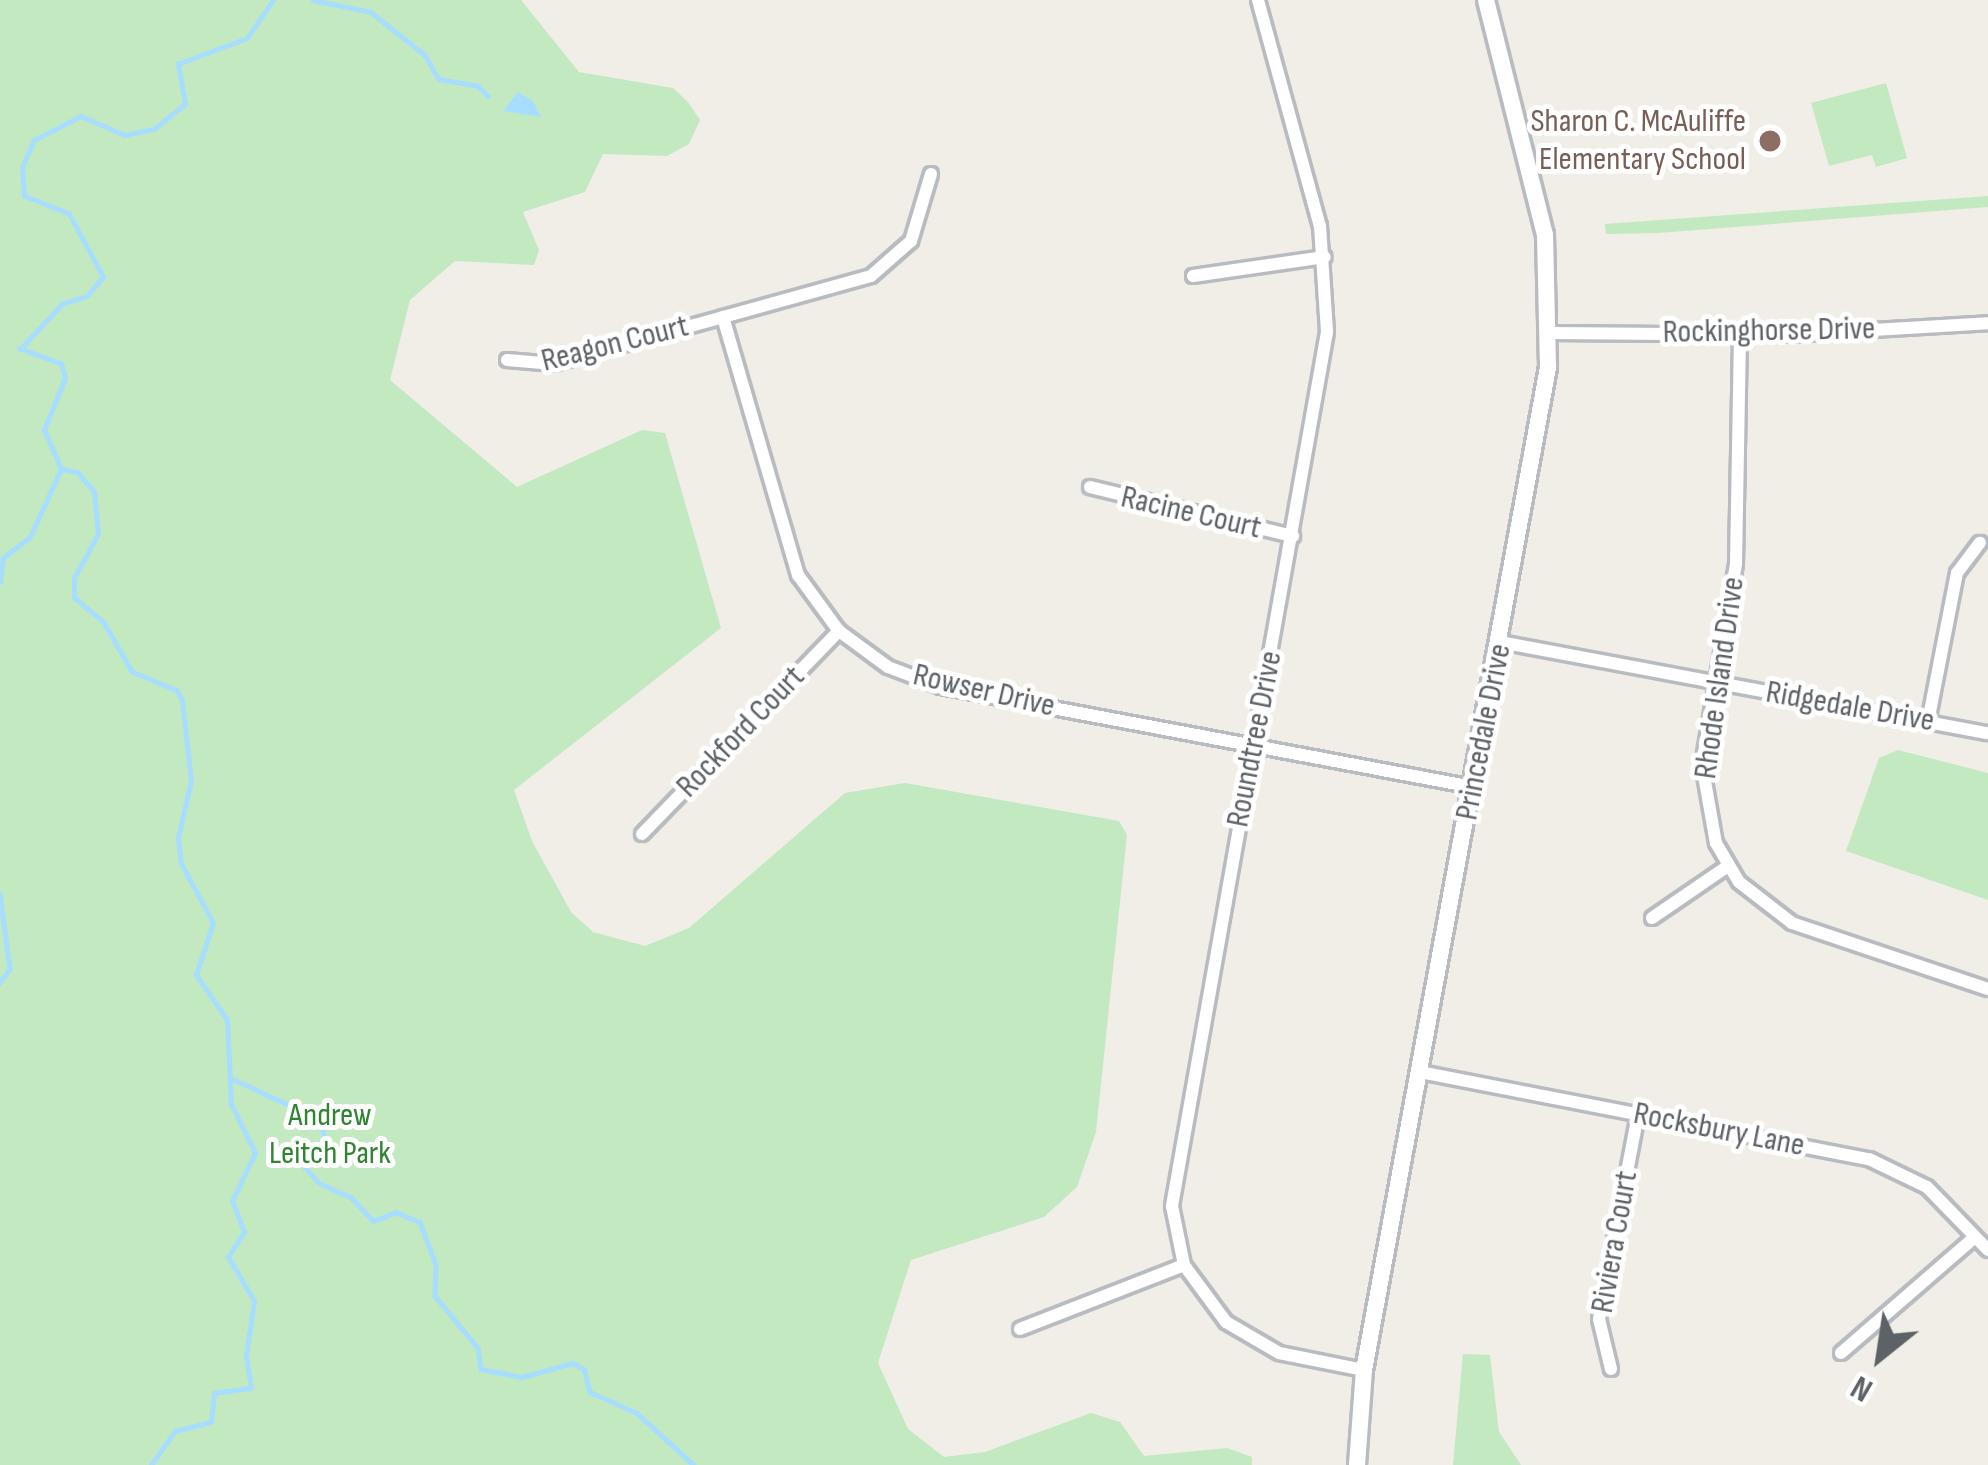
<!DOCTYPE html>
<style>
body{margin:0}
#map{position:relative;width:1988px;height:1465px;overflow:hidden;background:#f0eee6;font-family:"Sofia Sans Condensed",sans-serif}
div>[style]{position:absolute}
.green>*{inset:0;background:#c3e9c1}
.water>*{inset:0;background:#a7ddff}
.stream>*{height:4.5px;margin:-2.25px;padding:0 2.25px;transform-origin:2.25px;border-radius:2.25px;background:#a7ddff}
.roads{filter:drop-shadow(3px 0 #b8bcc0) drop-shadow(-3px 0 #b8bcc0) drop-shadow(0 3px #b8bcc0) drop-shadow(0 -3px #b8bcc0)}
.minor>*{height:12px;margin:-6px;padding:0 6px;transform-origin:6px;border-radius:6px;background:#fff}
.tertiary>*{height:16px;margin:-8px;padding:0 8px;transform-origin:8px;border-radius:8px;background:#fff}
.dots>*{width:33px;height:33px;translate:-50% -50%;box-sizing:border-box;border:6px solid #fff;border-radius:50%}
span{translate:-50% -50%;white-space:nowrap;text-align:center;line-height:1.15;-webkit-text-stroke:10px #fff;paint-order:stroke}
.education-label{font-size:33px;color:#785e54}
.right{translate:-100% -50%;text-align:right}
.street-label{font-size:33px;color:#5d6267}
.park-label{font-size:33px;color:#308330}
.north{position:absolute;left:1820px;top:1297px;width:120px;height:120px;-webkit-text-stroke:9px #fff;paint-order:stroke;rotate:210deg;font-size:33px;font-weight:700;line-height:48px;text-align:center;color:#5d6267}
.north::after{content:'';display:block;margin:auto;width:42px;height:54px;background:#5d6267;clip-path:polygon(50% 0,100% 100%,50% 72%,0 100%)}
</style>
<div id="map">
<div class="green">
<div style="clip-path:polygon(0 0,521px 0,579px 72px,673px 88px,688px 102px,700px 120px,689px 144px,667px 156px,603px 154px,585px 192px,523px 212px,539px 250px,534px 265px,455px 261px,410px 300px,390px 380px,517px 487px,642px 430px,665px 433px,721px 628px,514px 790px,532px 841px,571px 912px,593px 932px,645px 946px,689px 928px,845px 793px,905px 783px,1119px 821px,1127px 835px,1096px 1132px,1077px 1187px,1044px 1217px,911px 1260px,878px 1363px,908px 1429px,944px 1457px,985px 1452px,1091px 1413px,1120px 1422px,1144px 1456px,1227px 1448px,1252px 1457px,1252px 1465px,0 1465px)"></div>
<div style="clip-path:polygon(1886px 83px,1907px 158px,1876px 167px,1872px 155px,1829px 166px,1811px 103px)"></div>
<div style="clip-path:polygon(1988px 196px,1988px 207px,1658px 233px,1606px 234px,1605px 224px)"></div>
<div style="clip-path:polygon(1898px 750px,1988px 773px,1988px 900px,1846px 851px,1879px 758px)"></div>
<div style="clip-path:polygon(1463px 1354px,1490px 1355px,1499px 1432px,1521px 1465px,1453px 1465px)"></div>
</div>
<div class="water">
<div style="clip-path:polygon(518px 92px,533px 101px,541px 117px,503px 111px)"></div>
</div>
<div class="stream">
<div style="left:313px;top:0;width:59px;rotate:11.7deg"></div>
<div style="left:371px;top:12px;width:69px;rotate:38.5deg"></div>
<div style="left:425px;top:55px;width:28px;rotate:60deg"></div>
<div style="left:439px;top:79px;width:40px;rotate:10deg"></div>
<div style="left:478px;top:86px;width:14px;rotate:45deg"></div>
<div style="left:0;top:582px;width:24px;rotate:-83deg"></div>
<div style="left:3px;top:558px;width:34px;rotate:-38deg"></div>
<div style="left:30px;top:537px;width:75px;rotate:-65.5deg"></div>
<div style="left:0;top:894px;width:76px;rotate:82.4deg"></div>
<div style="left:10px;top:969px;width:17px;rotate:126deg"></div>
<div style="left:233px;top:1079px;width:95px;rotate:24.9deg"></div>
<div style="left:319px;top:1119px;width:21px;rotate:73deg"></div>
<div style="left:325px;top:1139px;width:34px;rotate:133deg"></div>
<div style="left:302px;top:1164px;width:25px;rotate:48deg"></div>
<div style="left:319px;top:1183px;width:35px;rotate:24deg"></div>
<div style="left:351px;top:1197px;width:33px;rotate:47deg"></div>
<div style="left:373px;top:1221px;width:25px;rotate:-21deg"></div>
<div style="left:396px;top:1212px;width:26px;rotate:23deg"></div>
<div style="left:420px;top:1222px;width:46px;rotate:69.6deg"></div>
<div style="left:436px;top:1265px;width:31px;rotate:92deg"></div>
<div style="left:435px;top:1296px;width:67px;rotate:50.4deg"></div>
<div style="left:478px;top:1348px;width:21px;rotate:82deg"></div>
<div style="left:481px;top:1369px;width:42px;rotate:11deg"></div>
<div style="left:522px;top:1377px;width:53px;rotate:-15.4deg"></div>
<div style="left:573px;top:1363px;width:13px;rotate:29deg"></div>
<div style="left:584px;top:1369px;width:24px;rotate:75deg"></div>
<div style="left:590px;top:1392px;width:51px;rotate:24.1deg"></div>
<div style="left:637px;top:1413px;width:77px;rotate:42.4deg"></div>
<div style="left:151px;top:1465px;width:42px;rotate:-54.8deg"></div>
<div style="left:175px;top:1431px;width:37px;rotate:-14deg"></div>
<div style="left:211px;top:1422px;width:29px;rotate:-84deg"></div>
<div style="left:214px;top:1393px;width:37px;rotate:-8deg"></div>
<div style="left:251px;top:1388px;width:32px;rotate:-99deg"></div>
<div style="left:246px;top:1356px;width:56px;rotate:-81.7deg"></div>
<div style="left:254px;top:1301px;width:51px;rotate:-120.6deg"></div>
<div style="left:228px;top:1257px;width:30px;rotate:-57deg"></div>
<div style="left:244px;top:1232px;width:33px;rotate:-111deg"></div>
<div style="left:232px;top:1201px;width:53px;rotate:-64.4deg"></div>
<div style="left:255px;top:1153px;width:55px;rotate:-116.1deg"></div>
<div style="left:231px;top:1104px;width:84px;rotate:-92.7deg"></div>
<div style="left:227px;top:1020px;width:55px;rotate:-124.6deg"></div>
<div style="left:196px;top:975px;width:55px;rotate:-71.9deg"></div>
<div style="left:213px;top:923px;width:67px;rotate:-118.5deg"></div>
<div style="left:181px;top:864px;width:26px;rotate:-97deg"></div>
<div style="left:178px;top:838px;width:58px;rotate:-77.2deg"></div>
<div style="left:191px;top:781px;width:81px;rotate:-96.4deg"></div>
<div style="left:182px;top:701px;width:11px;rotate:-117deg"></div>
<div style="left:177px;top:691px;width:49px;rotate:-157.1deg"></div>
<div style="left:132px;top:672px;width:58px;rotate:-120.1deg"></div>
<div style="left:103px;top:622px;width:38px;rotate:-140deg"></div>
<div style="left:74px;top:598px;width:20px;rotate:-90deg"></div>
<div style="left:74px;top:578px;width:50px;rotate:-61.4deg"></div>
<div style="left:98px;top:534px;width:42px;rotate:-95.4deg"></div>
<div style="left:94px;top:492px;width:25px;rotate:-130deg"></div>
<div style="left:78px;top:473px;width:17px;rotate:-167deg"></div>
<div style="left:61px;top:469px;width:43px;rotate:-113.6deg"></div>
<div style="left:44px;top:430px;width:56px;rotate:-68deg"></div>
<div style="left:65px;top:378px;width:15px;rotate:-106deg"></div>
<div style="left:61px;top:364px;width:44px;rotate:-159.9deg"></div>
<div style="left:20px;top:349px;width:62px;rotate:-47deg"></div>
<div style="left:62px;top:304px;width:26px;rotate:-18deg"></div>
<div style="left:87px;top:296px;width:25px;rotate:-50deg"></div>
<div style="left:103px;top:277px;width:72px;rotate:-118.4deg"></div>
<div style="left:69px;top:214px;width:48px;rotate:-158.2deg"></div>
<div style="left:24px;top:196px;width:28px;rotate:-94deg"></div>
<div style="left:22px;top:168px;width:30px;rotate:-67deg"></div>
<div style="left:34px;top:140px;width:53px;rotate:-27.1deg"></div>
<div style="left:81px;top:116px;width:48px;rotate:23.4deg"></div>
<div style="left:125px;top:135px;width:30px;rotate:-12deg"></div>
<div style="left:154px;top:129px;width:40px;rotate:-39deg"></div>
<div style="left:185px;top:104px;width:41px;rotate:-99.9deg"></div>
<div style="left:178px;top:64px;width:74px;rotate:-20.6deg"></div>
<div style="left:247px;top:38px;width:46px;rotate:-55.6deg"></div>
</div>
<div class="roads">
<div class="minor">
<div style="left:1258px;top:0;width:234px;rotate:74.7deg"></div>
<div style="left:1320px;top:226px;width:106px;rotate:86.2deg"></div>
<div style="left:1327px;top:332px;width:888px;rotate:100.06deg"></div>
<div style="left:1172px;top:1206px;width:60px;rotate:78.5deg"></div>
<div style="left:1184px;top:1265px;width:71px;rotate:53.6deg"></div>
<div style="left:1226px;top:1322px;width:61px;rotate:30.3deg"></div>
<div style="left:1279px;top:1353px;width:87px;rotate:11.3deg"></div>
<div style="left:1193px;top:276px;width:133px;rotate:-8.2deg"></div>
<div style="left:723px;top:317px;width:269px;rotate:73.8deg"></div>
<div style="left:798px;top:575px;width:69px;rotate:53.8deg"></div>
<div style="left:839px;top:631px;width:61px;rotate:36.3deg"></div>
<div style="left:888px;top:667px;width:57px;rotate:20.7deg"></div>
<div style="left:941px;top:687px;width:541px;rotate:10.65deg"></div>
<div style="left:1550px;top:333px;width:238px;rotate:0.5deg"></div>
<div style="left:1788px;top:335px;width:200px;rotate:-3.4deg"></div>
<div style="left:1740px;top:335px;width:229px;rotate:91deg"></div>
<div style="left:1736px;top:564px;width:203px;rotate:99.6deg"></div>
<div style="left:1702px;top:764px;width:80px;rotate:80deg"></div>
<div style="left:1716px;top:843px;width:45px;rotate:59.5deg"></div>
<div style="left:1739px;top:882px;width:67px;rotate:37.7deg"></div>
<div style="left:1792px;top:923px;width:207px;rotate:18.6deg"></div>
<div style="left:507px;top:360px;width:47px;rotate:4.9deg"></div>
<div style="left:554px;top:364px;width:329px;rotate:-15.5deg"></div>
<div style="left:871px;top:276px;width:53px;rotate:-41.2deg"></div>
<div style="left:911px;top:241px;width:70px;rotate:-73.4deg"></div>
<div style="left:1090px;top:487px;width:209px;rotate:13.6deg"></div>
<div style="left:1500px;top:642px;width:496px;rotate:10.6deg"></div>
<div style="left:1928px;top:722px;width:152px;rotate:-79deg"></div>
<div style="left:1957px;top:573px;width:38px;rotate:-53deg"></div>
<div style="left:642px;top:834px;width:283px;rotate:-45.9deg"></div>
<div style="left:1652px;top:918px;width:92px;rotate:-34.4deg"></div>
<div style="left:1420px;top:1072px;width:457px;rotate:11deg"></div>
<div style="left:1869px;top:1159px;width:64px;rotate:25.8deg"></div>
<div style="left:1927px;top:1187px;width:88px;rotate:45.9deg"></div>
<div style="left:1020px;top:1329px;width:176px;rotate:-21.3deg"></div>
<div style="left:1841px;top:1353px;width:177px;rotate:-40.9deg"></div>
<div style="left:1611px;top:1369px;width:51px;rotate:-103.5deg"></div>
<div style="left:1599px;top:1319px;width:208px;rotate:-79.2deg"></div>
</div>
<div class="tertiary">
<div style="left:1357px;top:1465px;width:95px;rotate:-85.8deg"></div>
<div style="left:1364px;top:1370px;width:1020px;rotate:-79.6deg"></div>
<div style="left:1548px;top:367px;width:132px;rotate:-91.3deg"></div>
<div style="left:1545px;top:235px;width:242px;rotate:-104.1deg"></div>
</div>
</div>
<div class="dots">
<div style="left:1770px;top:141px;background:#8d6e63"></div>
</div>
<div class="education-label">
<span class="right" style="left:1746px;top:141px">Sharon C. McAuliffe<br>Elementary School</span>
</div>
<div class="street-label">
<span style="left:1769px;top:331px;rotate:-1deg">Rockinghorse Drive</span>
<span style="left:615px;top:344px;rotate:-14deg">Reagon Court</span>
<span style="left:1191px;top:513px;rotate:13deg">Racine Court</span>
<span style="left:1720px;top:678px;rotate:-82deg">Rhode Island Drive</span>
<span style="left:984px;top:691px;rotate:13deg">Rowser Drive</span>
<span style="left:1850px;top:707px;rotate:10deg">Ridgedale Drive</span>
<span style="left:741px;top:732px;rotate:-46deg">Rockford Court</span>
<span style="left:1484px;top:732px;rotate:-79deg">Princedale Drive</span>
<span style="left:1255px;top:739px;rotate:-79deg">Roundtree Drive</span>
<span style="left:1719px;top:1130px;rotate:11deg">Rocksbury Lane</span>
<span style="left:1615px;top:1242px;rotate:-80deg">Riviera Court</span>
</div>
<div class="park-label">
<span style="left:330px;top:1135px">Andrew<br>Leitch Park</span>
</div>
<div class="north">N</div>
</div>
